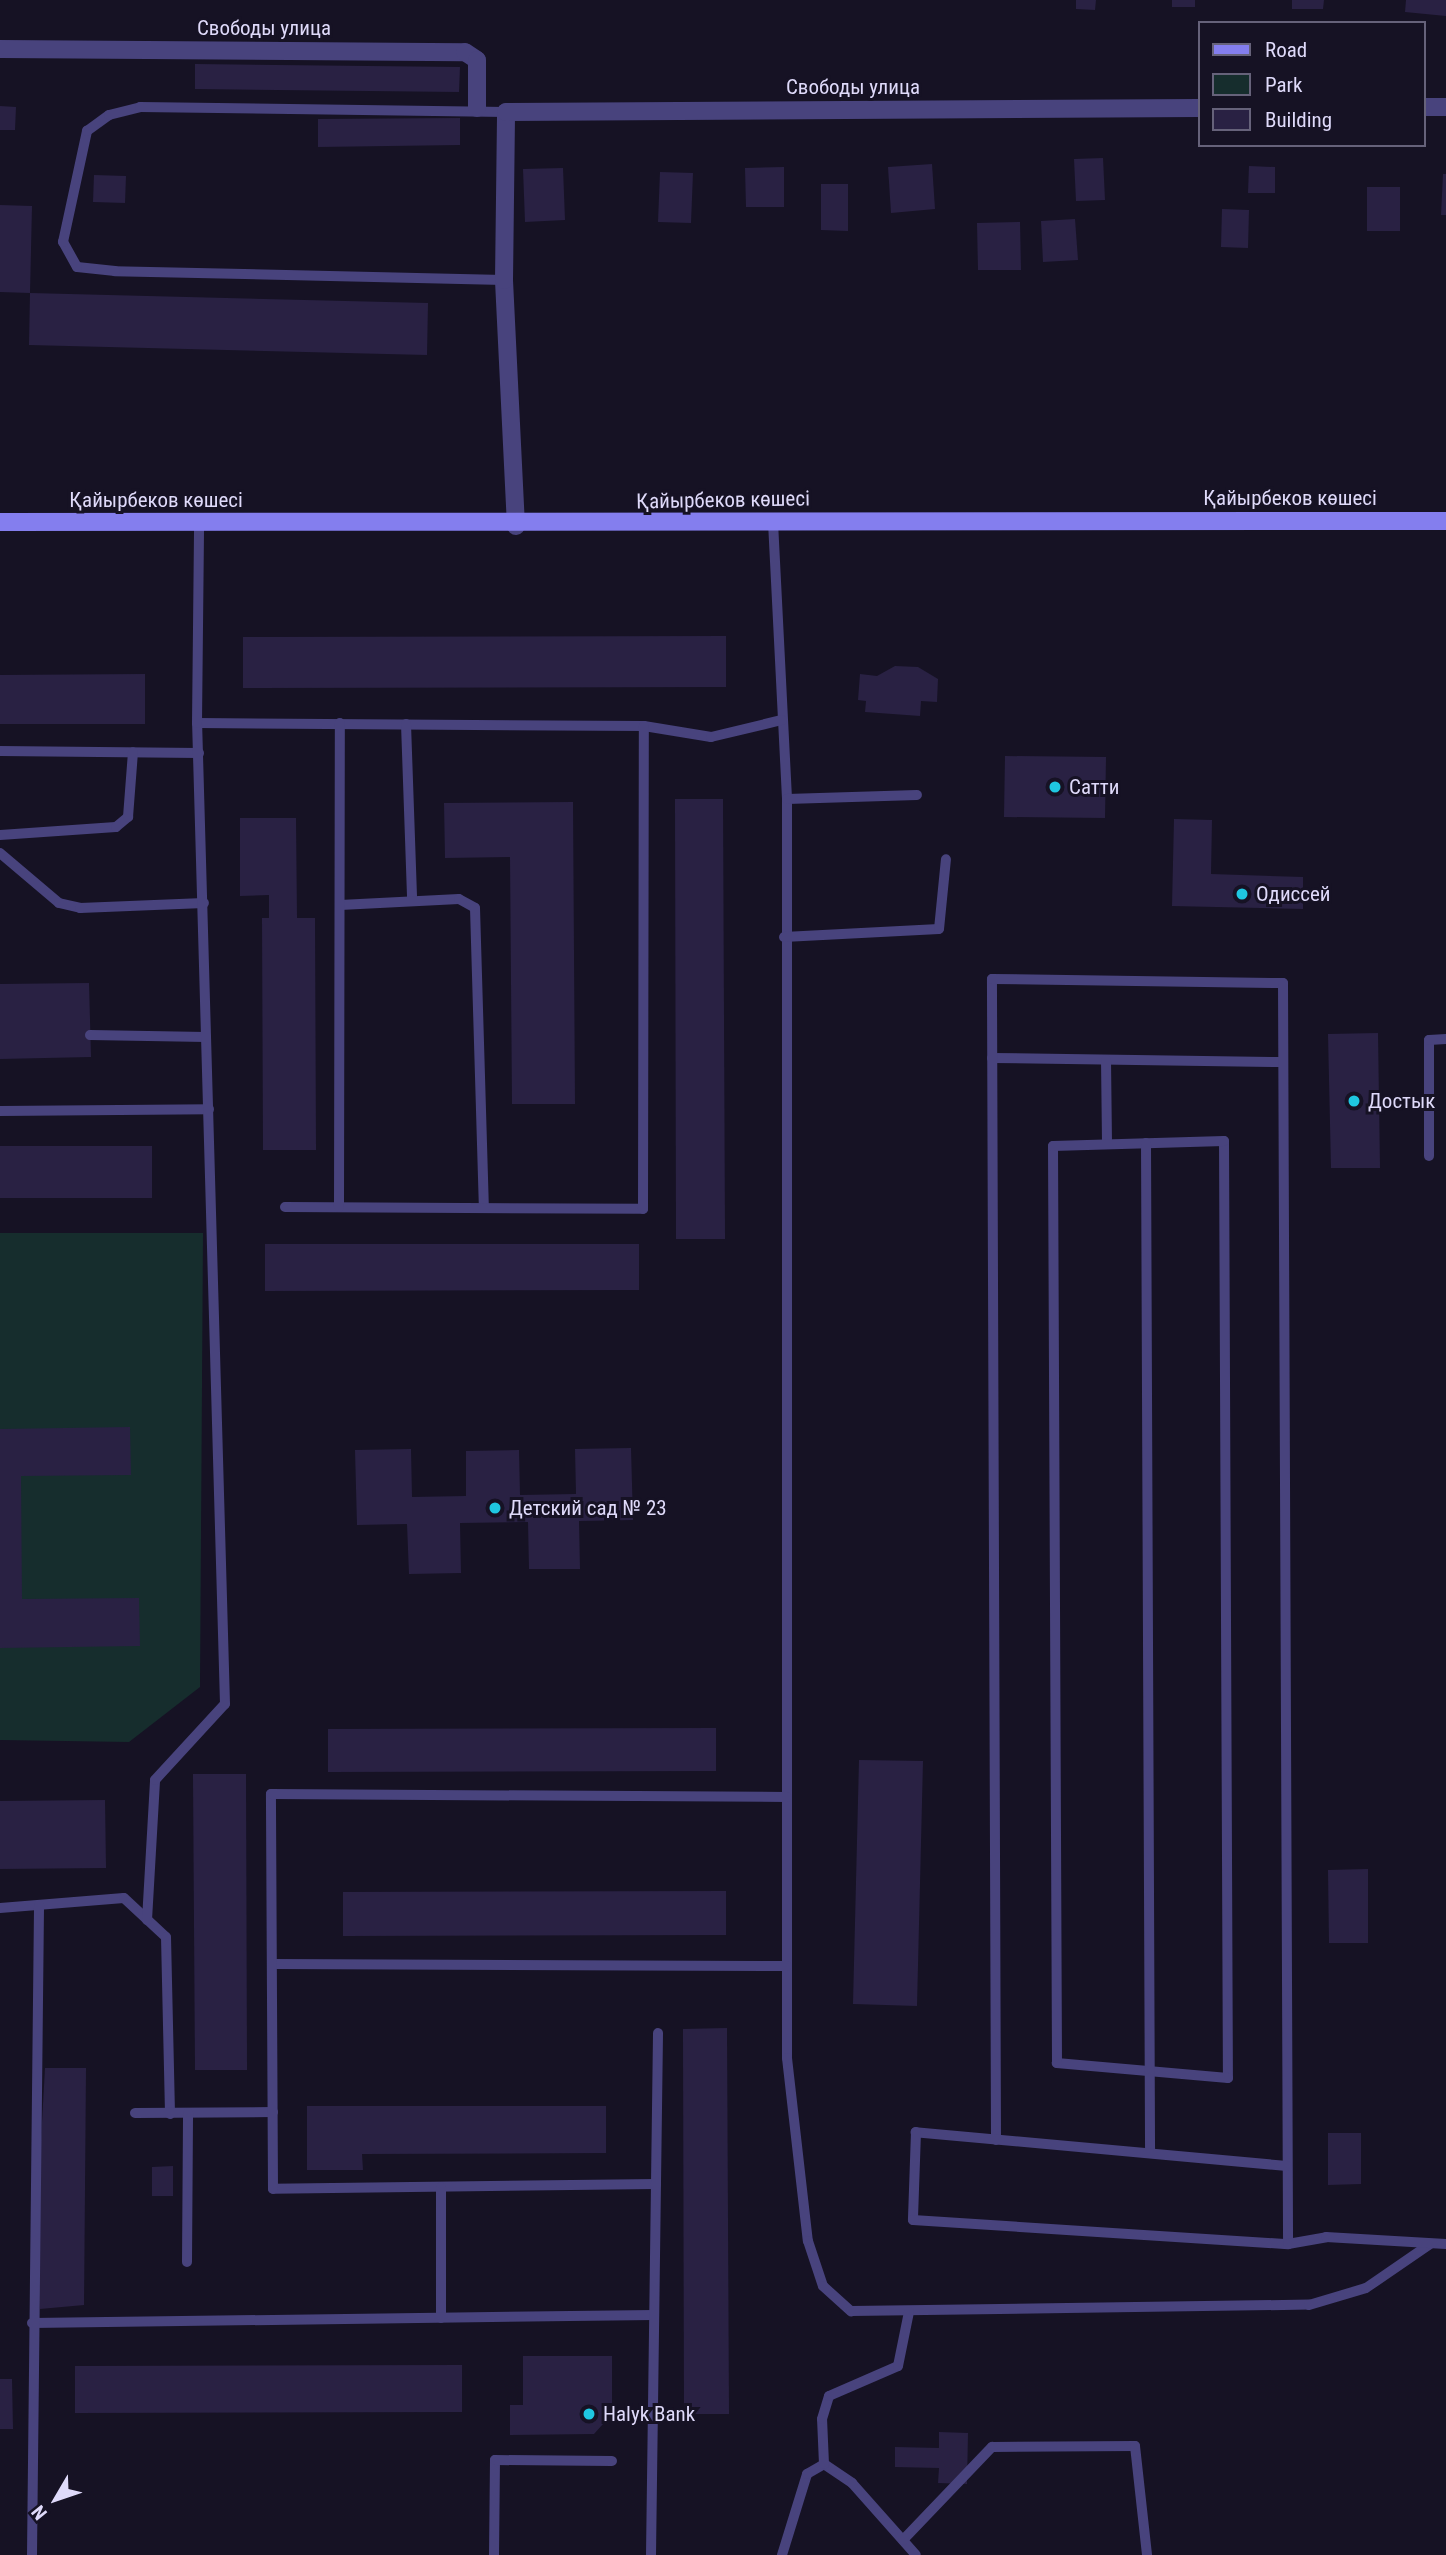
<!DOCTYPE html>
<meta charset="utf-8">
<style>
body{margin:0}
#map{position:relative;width:1446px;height:2555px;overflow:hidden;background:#161224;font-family:"Roboto Condensed",sans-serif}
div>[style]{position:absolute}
.green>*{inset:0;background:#162d2d}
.building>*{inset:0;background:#292143}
.lane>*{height:10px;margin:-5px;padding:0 5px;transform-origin:5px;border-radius:5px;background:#48437d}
.street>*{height:18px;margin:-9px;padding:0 9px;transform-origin:9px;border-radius:9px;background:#48437d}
.secondary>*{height:18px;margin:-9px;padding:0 9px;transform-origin:9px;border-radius:9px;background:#847eee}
.dots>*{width:19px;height:19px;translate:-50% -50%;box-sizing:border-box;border:4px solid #161224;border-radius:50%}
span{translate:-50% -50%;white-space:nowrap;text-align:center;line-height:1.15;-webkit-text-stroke:6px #161224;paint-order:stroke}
.street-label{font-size:21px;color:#dfdafa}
.poi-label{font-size:21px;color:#dfdafa}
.left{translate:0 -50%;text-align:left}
.legend{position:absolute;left:1198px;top:21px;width:228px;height:126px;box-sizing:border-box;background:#161224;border:2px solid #66627a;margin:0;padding:9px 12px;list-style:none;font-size:21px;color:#dfdafa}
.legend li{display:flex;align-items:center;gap:14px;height:35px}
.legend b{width:35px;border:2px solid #66627a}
.north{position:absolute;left:21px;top:2464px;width:70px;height:70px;-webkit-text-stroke:5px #161224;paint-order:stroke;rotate:231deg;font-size:19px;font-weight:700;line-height:28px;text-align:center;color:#dfdafa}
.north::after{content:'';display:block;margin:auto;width:24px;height:32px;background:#dfdafa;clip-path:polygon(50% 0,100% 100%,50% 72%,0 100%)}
</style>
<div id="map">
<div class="green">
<div style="clip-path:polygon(0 1233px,203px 1233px,200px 1687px,129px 1742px,0 1740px)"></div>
</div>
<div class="building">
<div style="clip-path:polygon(1076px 0,1096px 0,1095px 10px,1076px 9px)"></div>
<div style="clip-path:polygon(1172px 0,1195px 0,1195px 7px,1172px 7px)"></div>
<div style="clip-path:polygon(1292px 0,1324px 0,1323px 9px,1292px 9px)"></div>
<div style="clip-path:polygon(1406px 0,1446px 0,1446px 16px,1405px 12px)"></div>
<div style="clip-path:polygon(195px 64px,460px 67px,459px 92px,195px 89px)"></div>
<div style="clip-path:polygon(0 106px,16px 107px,15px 130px,0 130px)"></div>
<div style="clip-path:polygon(460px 118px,460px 145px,318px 147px,318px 119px)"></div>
<div style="clip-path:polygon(1103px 158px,1105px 200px,1076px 201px,1074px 159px)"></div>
<div style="clip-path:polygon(932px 164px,935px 209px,891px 213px,888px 167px)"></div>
<div style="clip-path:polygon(1249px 166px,1275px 167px,1275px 193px,1248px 193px)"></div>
<div style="clip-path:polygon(784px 167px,784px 207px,746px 207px,745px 168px)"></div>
<div style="clip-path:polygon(563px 168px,565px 220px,525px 222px,523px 169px)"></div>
<div style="clip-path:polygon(660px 172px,693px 173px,691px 223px,658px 222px)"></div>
<div style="clip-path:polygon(1443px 174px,1446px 174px,1446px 215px,1441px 215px)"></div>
<div style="clip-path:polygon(94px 175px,126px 176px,125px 203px,93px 202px)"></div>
<div style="clip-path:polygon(821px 184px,848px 184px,848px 231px,821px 230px)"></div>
<div style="clip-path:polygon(1367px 187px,1400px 187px,1400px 231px,1367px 231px)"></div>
<div style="clip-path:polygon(0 205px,32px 206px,30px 293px,0 292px)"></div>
<div style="clip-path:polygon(1222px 209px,1249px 210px,1248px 248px,1221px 247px)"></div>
<div style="clip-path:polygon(1075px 219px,1078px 260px,1043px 262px,1041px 221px)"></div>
<div style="clip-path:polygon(1020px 222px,1021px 270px,978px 270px,977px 223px)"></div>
<div style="clip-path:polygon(30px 293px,428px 303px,427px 355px,29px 345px)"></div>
<div style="clip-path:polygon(726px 636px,726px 687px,243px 688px,243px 637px)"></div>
<div style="clip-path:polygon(895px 666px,918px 667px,938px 679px,937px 702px,921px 701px,920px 716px,865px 712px,866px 701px,858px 700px,860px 674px,877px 676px)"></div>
<div style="clip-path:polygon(145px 674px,145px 724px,0 724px,0 675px)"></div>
<div style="clip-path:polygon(1005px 756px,1106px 757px,1105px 818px,1004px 817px)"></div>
<div style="clip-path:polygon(675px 799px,723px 799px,725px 1239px,676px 1239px)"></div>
<div style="clip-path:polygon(573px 802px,575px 1104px,512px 1104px,510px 857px,445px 858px,444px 803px)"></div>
<div style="clip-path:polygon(240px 818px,296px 818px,297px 918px,315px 918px,316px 1150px,263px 1150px,262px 918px,269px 918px,269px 895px,240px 896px)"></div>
<div style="clip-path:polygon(1174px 819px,1212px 820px,1211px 874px,1303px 877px,1303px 909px,1172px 906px)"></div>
<div style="clip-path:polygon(89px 983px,91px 1057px,0 1059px,0 984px)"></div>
<div style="clip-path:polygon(1378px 1033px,1380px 1168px,1331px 1168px,1328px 1034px)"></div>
<div style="clip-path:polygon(0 1146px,152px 1146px,152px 1198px,0 1198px)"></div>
<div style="clip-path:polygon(265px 1244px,639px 1244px,639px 1290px,265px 1291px)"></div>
<div style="clip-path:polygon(130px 1427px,131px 1475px,21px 1476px,22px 1599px,139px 1598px,140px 1646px,0 1648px,0 1429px)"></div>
<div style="clip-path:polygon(631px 1448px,633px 1520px,579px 1521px,580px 1569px,529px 1569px,528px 1522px,460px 1523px,461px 1573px,409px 1574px,407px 1524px,357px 1525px,355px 1450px,411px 1449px,412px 1497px,466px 1496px,466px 1451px,519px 1450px,520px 1495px,576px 1494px,575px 1449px)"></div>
<div style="clip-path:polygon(716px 1728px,716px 1771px,328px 1772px,328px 1729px)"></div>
<div style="clip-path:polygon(859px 1760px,923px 1761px,917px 2006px,853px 2004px)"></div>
<div style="clip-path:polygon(193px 1774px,246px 1774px,247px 2070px,195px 2070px)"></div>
<div style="clip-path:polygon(105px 1800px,106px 1868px,0 1869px,0 1801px)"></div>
<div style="clip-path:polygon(1368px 1869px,1368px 1943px,1329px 1943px,1328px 1870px)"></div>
<div style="clip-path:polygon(726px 1891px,726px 1935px,343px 1936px,343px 1892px)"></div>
<div style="clip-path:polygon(727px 2028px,729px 2414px,684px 2414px,683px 2029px)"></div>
<div style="clip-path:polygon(45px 2068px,86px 2068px,84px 2305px,40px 2309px,37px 2213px)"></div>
<div style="clip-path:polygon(307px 2106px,606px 2106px,606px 2153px,362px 2154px,363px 2170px,307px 2170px)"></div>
<div style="clip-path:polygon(1328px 2133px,1361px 2133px,1361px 2184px,1328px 2185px)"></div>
<div style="clip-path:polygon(173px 2166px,173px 2196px,152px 2196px,152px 2167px)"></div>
<div style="clip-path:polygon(523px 2356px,612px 2356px,612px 2414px,594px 2434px,510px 2435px,510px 2405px,523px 2405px)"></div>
<div style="clip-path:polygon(462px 2365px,462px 2412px,75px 2413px,75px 2366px)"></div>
<div style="clip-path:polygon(0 2379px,12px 2379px,13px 2429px,0 2429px)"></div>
<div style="clip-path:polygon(939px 2432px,968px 2433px,967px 2484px,938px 2483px,939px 2468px,895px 2467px,895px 2447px,939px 2448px)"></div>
</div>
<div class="lane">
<div style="left:504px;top:280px;width:389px;rotate:-178.7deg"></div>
<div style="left:115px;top:271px;width:38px;rotate:-174deg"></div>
<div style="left:77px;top:267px;width:29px;rotate:-119deg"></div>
<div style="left:63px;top:242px;width:114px;rotate:-77.8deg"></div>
<div style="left:87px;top:131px;width:27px;rotate:-36deg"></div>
<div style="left:109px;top:115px;width:32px;rotate:-14deg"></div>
<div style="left:140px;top:107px;width:366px;rotate:0.8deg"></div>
<div style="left:773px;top:522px;width:277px;rotate:87.1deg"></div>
<div style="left:787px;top:799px;width:1259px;rotate:90deg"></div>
<div style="left:787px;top:2058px;width:184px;rotate:83.5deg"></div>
<div style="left:808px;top:2241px;width:47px;rotate:71.6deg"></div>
<div style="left:823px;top:2286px;width:38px;rotate:42deg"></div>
<div style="left:851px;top:2311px;width:458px;rotate:-0.8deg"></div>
<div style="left:1309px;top:2305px;width:59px;rotate:-16.6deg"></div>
<div style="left:1366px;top:2288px;width:78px;rotate:-34.5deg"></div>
<div style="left:197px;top:723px;width:447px;rotate:0.4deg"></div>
<div style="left:644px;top:726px;width:68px;rotate:9.3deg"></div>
<div style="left:711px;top:737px;width:73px;rotate:-13.5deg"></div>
<div style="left:406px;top:724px;width:176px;rotate:88deg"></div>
<div style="left:0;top:751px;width:199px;rotate:0.6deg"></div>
<div style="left:787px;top:799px;width:130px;rotate:-1.8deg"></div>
<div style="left:0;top:835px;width:116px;rotate:-3.9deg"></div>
<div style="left:116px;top:827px;width:16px;rotate:-40deg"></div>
<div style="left:128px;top:817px;width:65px;rotate:-85.6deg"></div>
<div style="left:0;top:853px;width:77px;rotate:40.3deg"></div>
<div style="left:59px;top:903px;width:22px;rotate:13deg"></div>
<div style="left:80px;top:908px;width:124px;rotate:-2.3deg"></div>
<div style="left:340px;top:905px;width:119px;rotate:-2.9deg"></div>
<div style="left:459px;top:899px;width:18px;rotate:29deg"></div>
<div style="left:475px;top:908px;width:300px;rotate:88.3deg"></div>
<div style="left:784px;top:937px;width:155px;rotate:-3deg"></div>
<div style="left:939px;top:929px;width:70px;rotate:-84.3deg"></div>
<div style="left:90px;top:1035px;width:116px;rotate:1deg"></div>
<div style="left:992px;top:1058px;width:291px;rotate:0.8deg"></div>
<div style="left:1106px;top:1060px;width:84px;rotate:89.3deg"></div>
<div style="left:0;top:1111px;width:209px;rotate:-0.5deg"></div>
<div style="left:1224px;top:1141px;width:937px;rotate:89.76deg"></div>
<div style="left:1228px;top:2078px;width:172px;rotate:-175deg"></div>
<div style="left:1057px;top:2063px;width:917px;rotate:-90.25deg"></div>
<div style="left:1053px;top:1146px;width:171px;rotate:-1.7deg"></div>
<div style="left:1146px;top:1143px;width:1010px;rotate:89.77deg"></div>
<div style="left:1429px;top:1156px;width:116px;rotate:-90deg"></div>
<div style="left:1429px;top:1040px;width:17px;rotate:-3deg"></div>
<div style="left:285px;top:1207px;width:358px;rotate:0.3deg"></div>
<div style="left:643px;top:1209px;width:483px;rotate:-89.9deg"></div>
<div style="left:339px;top:1207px;width:484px;rotate:-89.9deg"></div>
<div style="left:0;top:1908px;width:124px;rotate:-4.6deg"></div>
<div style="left:124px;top:1898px;width:57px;rotate:42.9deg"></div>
<div style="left:166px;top:1937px;width:177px;rotate:88.7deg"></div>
<div style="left:147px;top:1920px;width:140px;rotate:-86.7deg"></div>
<div style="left:155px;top:1780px;width:103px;rotate:-47.4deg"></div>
<div style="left:225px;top:1704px;width:981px;rotate:-91.63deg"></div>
<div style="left:197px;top:723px;width:200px;rotate:-89.4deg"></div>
<div style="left:272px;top:1964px;width:515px;rotate:0.22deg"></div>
<div style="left:135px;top:2113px;width:138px;rotate:-0.4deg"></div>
<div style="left:996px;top:2140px;width:1161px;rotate:-90.2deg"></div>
<div style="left:992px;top:979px;width:291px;rotate:0.8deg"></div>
<div style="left:1283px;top:983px;width:1261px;rotate:89.77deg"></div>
<div style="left:1287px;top:2166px;width:373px;rotate:-174.8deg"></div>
<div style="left:916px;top:2132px;width:88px;rotate:92deg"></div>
<div style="left:913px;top:2220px;width:376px;rotate:3.7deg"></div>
<div style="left:1288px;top:2244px;width:39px;rotate:-10deg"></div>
<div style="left:1326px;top:2237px;width:120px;rotate:3.3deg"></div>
<div style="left:656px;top:2184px;width:383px;rotate:179.3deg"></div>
<div style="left:273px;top:2189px;width:395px;rotate:-90.3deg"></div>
<div style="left:271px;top:1794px;width:516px;rotate:0.33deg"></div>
<div style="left:187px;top:2262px;width:149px;rotate:-89.6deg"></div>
<div style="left:441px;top:2318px;width:131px;rotate:-90deg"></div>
<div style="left:32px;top:2323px;width:622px;rotate:-0.74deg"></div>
<div style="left:824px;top:2464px;width:34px;rotate:34deg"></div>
<div style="left:852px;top:2483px;width:96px;rotate:48.4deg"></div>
<div style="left:903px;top:2540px;width:129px;rotate:-46.3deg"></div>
<div style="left:992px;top:2447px;width:143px;rotate:-0.4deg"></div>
<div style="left:1135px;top:2446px;width:110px;rotate:83.7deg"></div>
<div style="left:32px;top:2555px;width:650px;rotate:-89.38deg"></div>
<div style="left:494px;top:2555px;width:95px;rotate:-89.4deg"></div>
<div style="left:495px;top:2460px;width:117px;rotate:0.5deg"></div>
<div style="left:651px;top:2555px;width:522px;rotate:-89.23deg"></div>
<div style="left:782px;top:2555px;width:85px;rotate:-72.8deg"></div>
<div style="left:807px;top:2474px;width:20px;rotate:-30deg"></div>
<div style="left:824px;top:2464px;width:45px;rotate:-92.5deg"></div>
<div style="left:822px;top:2419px;width:24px;rotate:-73deg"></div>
<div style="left:829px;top:2396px;width:75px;rotate:-23.5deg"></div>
<div style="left:898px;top:2366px;width:55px;rotate:-78.5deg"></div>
</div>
<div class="street">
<div style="left:0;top:49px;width:465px;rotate:0.4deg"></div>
<div style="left:465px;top:52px;width:14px;rotate:34deg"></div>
<div style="left:477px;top:60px;width:48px;rotate:90deg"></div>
<div style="left:1423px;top:107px;width:23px"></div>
<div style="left:516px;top:526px;width:246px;rotate:-92.8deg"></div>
<div style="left:504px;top:280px;width:168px;rotate:-89.3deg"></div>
<div style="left:506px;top:112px;width:693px;rotate:-0.33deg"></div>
</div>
<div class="secondary">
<div style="left:0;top:522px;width:1446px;rotate:-0.04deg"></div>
</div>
<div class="dots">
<div style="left:1055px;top:787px;background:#1fc7e1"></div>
<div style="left:1242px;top:894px;background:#1fc7e1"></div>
<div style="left:1354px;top:1101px;background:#1fc7e1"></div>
<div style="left:495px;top:1508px;background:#1fc7e1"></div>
<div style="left:589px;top:2414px;background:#1fc7e1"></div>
</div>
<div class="street-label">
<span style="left:264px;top:28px">Свободы улица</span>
<span style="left:853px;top:87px">Свободы улица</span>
<span style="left:1290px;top:498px">Қайырбеков көшесі</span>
<span style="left:156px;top:500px">Қайырбеков көшесі</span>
<span style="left:723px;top:500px;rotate:-1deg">Қайырбеков көшесі</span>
</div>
<div class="poi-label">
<span class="left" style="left:1069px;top:787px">Сатти</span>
<span class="left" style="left:1256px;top:894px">Одиссей</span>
<span class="left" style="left:1368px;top:1101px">Достык</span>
<span class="left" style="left:509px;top:1508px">Детский сад № 23</span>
<span class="left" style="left:603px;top:2414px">Halyk Bank</span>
</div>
<ul class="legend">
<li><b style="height:9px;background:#847eee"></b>Road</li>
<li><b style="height:19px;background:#162d2d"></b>Park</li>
<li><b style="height:19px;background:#292143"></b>Building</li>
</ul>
<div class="north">N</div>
</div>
